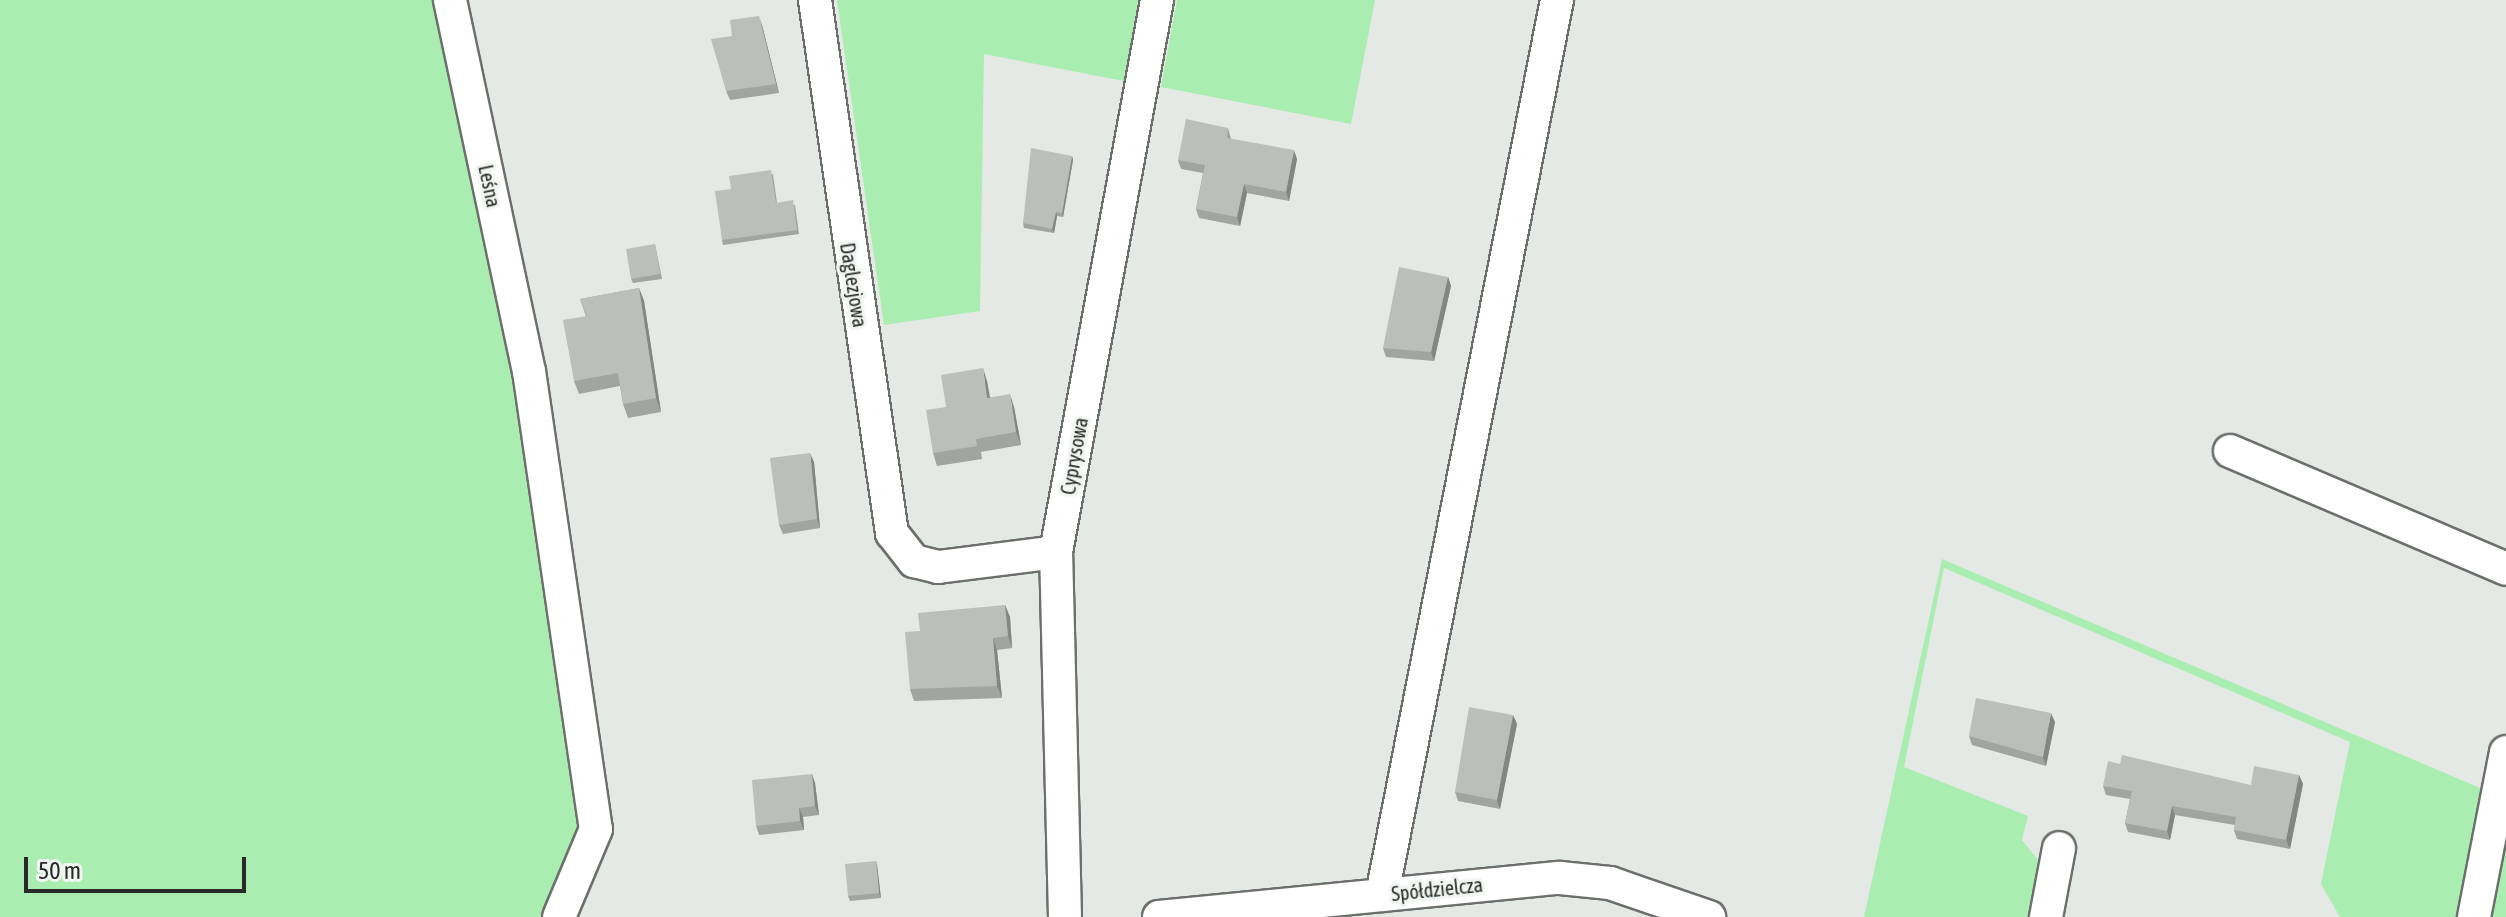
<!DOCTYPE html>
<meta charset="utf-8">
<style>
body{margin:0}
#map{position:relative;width:2506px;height:917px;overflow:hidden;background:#e5e9e5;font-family:"Asap Condensed",sans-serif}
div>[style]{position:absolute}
.green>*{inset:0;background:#a9edb0}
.roads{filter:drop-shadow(2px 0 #6c6f6c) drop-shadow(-2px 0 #6c6f6c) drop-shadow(0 2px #6c6f6c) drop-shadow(0 -2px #6c6f6c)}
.minor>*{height:32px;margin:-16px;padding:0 16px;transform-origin:16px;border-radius:16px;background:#fff}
.wall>*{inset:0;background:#a1a4a1}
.shaded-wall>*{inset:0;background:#838683}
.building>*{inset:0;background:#bbbfbb}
span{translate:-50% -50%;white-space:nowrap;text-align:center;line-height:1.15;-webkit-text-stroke:7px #f2f6f2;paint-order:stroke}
.street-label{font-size:20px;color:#282928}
.scale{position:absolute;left:24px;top:857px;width:222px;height:36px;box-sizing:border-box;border:4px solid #282928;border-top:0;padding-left:10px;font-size:24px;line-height:28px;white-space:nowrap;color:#282928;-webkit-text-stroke:6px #f2f6f2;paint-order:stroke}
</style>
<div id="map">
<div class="green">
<div style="clip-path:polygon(0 0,445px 0,595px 828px,560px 917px,0 917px)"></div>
<div style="clip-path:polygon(837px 0,1140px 0,1124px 81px,984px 54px,980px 311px,884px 325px)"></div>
<div style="clip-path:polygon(1177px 0,1375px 0,1351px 124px,1161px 87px)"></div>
<div style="clip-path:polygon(1942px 559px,2506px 799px,2506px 917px,2340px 917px,2321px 884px,2350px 742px,1944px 568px,1904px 767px,2028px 816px,2022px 840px,2042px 865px,2033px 917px,1864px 917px)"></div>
</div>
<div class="roads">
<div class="minor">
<div style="left:450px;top:0;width:379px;rotate:78deg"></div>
<div style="left:529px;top:371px;width:463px;rotate:81.7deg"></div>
<div style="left:596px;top:829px;width:95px;rotate:112.8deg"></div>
<div style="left:815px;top:0;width:539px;rotate:81.78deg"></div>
<div style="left:892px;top:533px;width:36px;rotate:52deg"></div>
<div style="left:914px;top:561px;width:25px;rotate:14deg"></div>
<div style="left:938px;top:567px;width:119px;rotate:-7.2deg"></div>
<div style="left:2230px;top:451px;width:300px;rotate:23.1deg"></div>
<div style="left:1382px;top:895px;width:912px;rotate:-78.94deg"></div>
<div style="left:1065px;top:917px;width:365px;rotate:-91.4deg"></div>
<div style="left:1056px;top:552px;width:561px;rotate:-79.63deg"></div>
<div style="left:1159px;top:917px;width:403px;rotate:-5.6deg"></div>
<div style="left:1560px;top:878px;width:50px;rotate:5.7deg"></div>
<div style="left:1610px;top:883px;width:105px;rotate:19deg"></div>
<div style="left:2046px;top:917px;width:70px;rotate:-79.3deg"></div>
<div style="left:2474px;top:917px;width:168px;rotate:-79deg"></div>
</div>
</div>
<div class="wall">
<div style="clip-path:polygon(762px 25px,779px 93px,730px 100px,726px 91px,732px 36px)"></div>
<div style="clip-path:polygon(1228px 128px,1231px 139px,1297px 159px,1289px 201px,1247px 193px,1240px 226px,1199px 218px,1196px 209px,1203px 173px,1181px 169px,1178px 160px)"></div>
<div style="clip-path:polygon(1072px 156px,1073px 160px,1063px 217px,1057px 216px,1054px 233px,1024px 228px,1023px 223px)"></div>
<div style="clip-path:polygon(773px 174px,777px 203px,795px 205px,799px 234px,723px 245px,722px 240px,731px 189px)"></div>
<div style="clip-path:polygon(655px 244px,662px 279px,633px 283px,631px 279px)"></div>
<div style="clip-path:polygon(1448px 277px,1451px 286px,1434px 361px,1386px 357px,1383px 348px)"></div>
<div style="clip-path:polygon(639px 288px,644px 301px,661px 412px,628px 418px,623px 404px,620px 386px,579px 394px,574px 381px,586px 316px,580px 299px)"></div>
<div style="clip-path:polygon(987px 381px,990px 397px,1014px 407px,1021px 445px,981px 452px,982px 459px,937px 466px,933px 453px,946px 407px)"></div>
<div style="clip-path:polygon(814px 462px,820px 528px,783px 534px,779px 525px)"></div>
<div style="clip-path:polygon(1005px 605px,1010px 617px,1012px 648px,997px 650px,1002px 698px,914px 701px,910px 689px,920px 631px)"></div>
<div style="clip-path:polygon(1513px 715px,1517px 724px,1500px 809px,1458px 801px,1455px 792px)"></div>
<div style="clip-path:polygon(2055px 722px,2046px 766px,1972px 745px,1969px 736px)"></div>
<div style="clip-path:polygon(812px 774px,815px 783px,819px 815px,803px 817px,804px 830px,759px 835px,756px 826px)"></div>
<div style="clip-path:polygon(2299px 775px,2303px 784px,2290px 849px,2237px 839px,2234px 830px,2235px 825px,2175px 815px,2170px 840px,2128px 832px,2125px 823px,2130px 799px,2106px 795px,2103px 786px,2251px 785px)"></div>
<div style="clip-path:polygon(876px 861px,877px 865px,881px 898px,850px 901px,848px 896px)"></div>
</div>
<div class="shaded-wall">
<div style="clip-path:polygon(759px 16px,762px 25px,779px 93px,776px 84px)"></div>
<div style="clip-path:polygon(1294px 150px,1297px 159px,1289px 201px,1286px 192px)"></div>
<div style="clip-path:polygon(1072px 156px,1073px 160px,1063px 217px,1062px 213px)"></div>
<div style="clip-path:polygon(1244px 184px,1247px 193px,1240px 226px,1237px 217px)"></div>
<div style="clip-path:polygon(1056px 212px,1057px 216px,1054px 233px,1052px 229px)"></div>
<div style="clip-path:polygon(1448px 277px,1451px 286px,1434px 361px,1431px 352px)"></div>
<div style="clip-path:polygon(639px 288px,644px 301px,661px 412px,656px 398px)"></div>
<div style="clip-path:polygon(983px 368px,987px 381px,992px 411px,987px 398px)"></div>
<div style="clip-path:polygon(1010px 394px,1014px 407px,1021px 445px,1016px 432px)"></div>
<div style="clip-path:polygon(810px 453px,814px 462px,820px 528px,817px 519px)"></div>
<div style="clip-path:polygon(1005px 605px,1010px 617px,1012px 648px,1008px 636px)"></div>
<div style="clip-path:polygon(993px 638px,997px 650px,1002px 698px,997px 686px)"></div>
<div style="clip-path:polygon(2051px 713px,2055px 722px,2046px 766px,2043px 757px)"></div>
<div style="clip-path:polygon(1513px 715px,1517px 724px,1500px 809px,1497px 800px)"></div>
<div style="clip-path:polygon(812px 774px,815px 783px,819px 815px,815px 806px)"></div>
<div style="clip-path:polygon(2299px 775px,2303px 784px,2290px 849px,2286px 840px)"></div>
<div style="clip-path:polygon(2172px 806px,2175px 815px,2170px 840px,2167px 831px)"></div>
<div style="clip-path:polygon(799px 808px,803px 817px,804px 830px,800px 821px)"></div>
<div style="clip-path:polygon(876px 861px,877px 865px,881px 898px,879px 893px)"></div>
</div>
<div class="building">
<div style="clip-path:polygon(759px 16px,776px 84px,726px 91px,711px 39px,732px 36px,730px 20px)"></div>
<div style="clip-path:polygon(1186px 119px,1228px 128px,1227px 138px,1294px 150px,1286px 192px,1244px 184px,1237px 217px,1196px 209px,1205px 165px,1178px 160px)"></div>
<div style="clip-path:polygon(1031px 148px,1072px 156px,1062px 213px,1056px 212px,1052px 229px,1023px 223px)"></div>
<div style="clip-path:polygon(771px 170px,776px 203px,793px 200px,797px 230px,722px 240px,715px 191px,731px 189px,729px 176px)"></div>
<div style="clip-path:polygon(655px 244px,660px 274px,631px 279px,626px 249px)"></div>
<div style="clip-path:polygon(1399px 267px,1448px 277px,1431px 352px,1383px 348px)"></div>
<div style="clip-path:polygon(639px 288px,656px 398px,623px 404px,618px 373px,574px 381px,563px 320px,587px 316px,580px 299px)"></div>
<div style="clip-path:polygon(983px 368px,987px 398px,1010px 394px,1016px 432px,976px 439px,977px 446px,933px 453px,926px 410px,946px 407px,941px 375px)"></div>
<div style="clip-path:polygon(810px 453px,817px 519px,779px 525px,770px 458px)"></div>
<div style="clip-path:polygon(1005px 605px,1008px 636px,993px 638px,997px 686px,910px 689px,905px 632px,920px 631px,918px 613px)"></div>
<div style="clip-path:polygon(1976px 698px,2051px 713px,2043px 757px,1969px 736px)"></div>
<div style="clip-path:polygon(1469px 707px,1513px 715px,1497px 800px,1455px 792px)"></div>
<div style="clip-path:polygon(2122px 755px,2251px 785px,2254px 766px,2299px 775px,2286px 840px,2234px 830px,2236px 817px,2172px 806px,2167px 831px,2125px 823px,2132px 791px,2103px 786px,2108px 761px,2120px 764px)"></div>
<div style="clip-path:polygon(812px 774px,815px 806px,799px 808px,800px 821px,756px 826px,752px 780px)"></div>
<div style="clip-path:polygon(876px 861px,879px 893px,848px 896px,845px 864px)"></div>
</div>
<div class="street-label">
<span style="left:490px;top:186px;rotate:78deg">Leśna</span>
<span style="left:854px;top:285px;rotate:81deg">Daglezjowa</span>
<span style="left:1074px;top:456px;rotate:-80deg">Cyprysowa</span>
<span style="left:1437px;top:889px;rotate:-6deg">Spółdzielcza</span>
</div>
<div class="scale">50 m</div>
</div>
